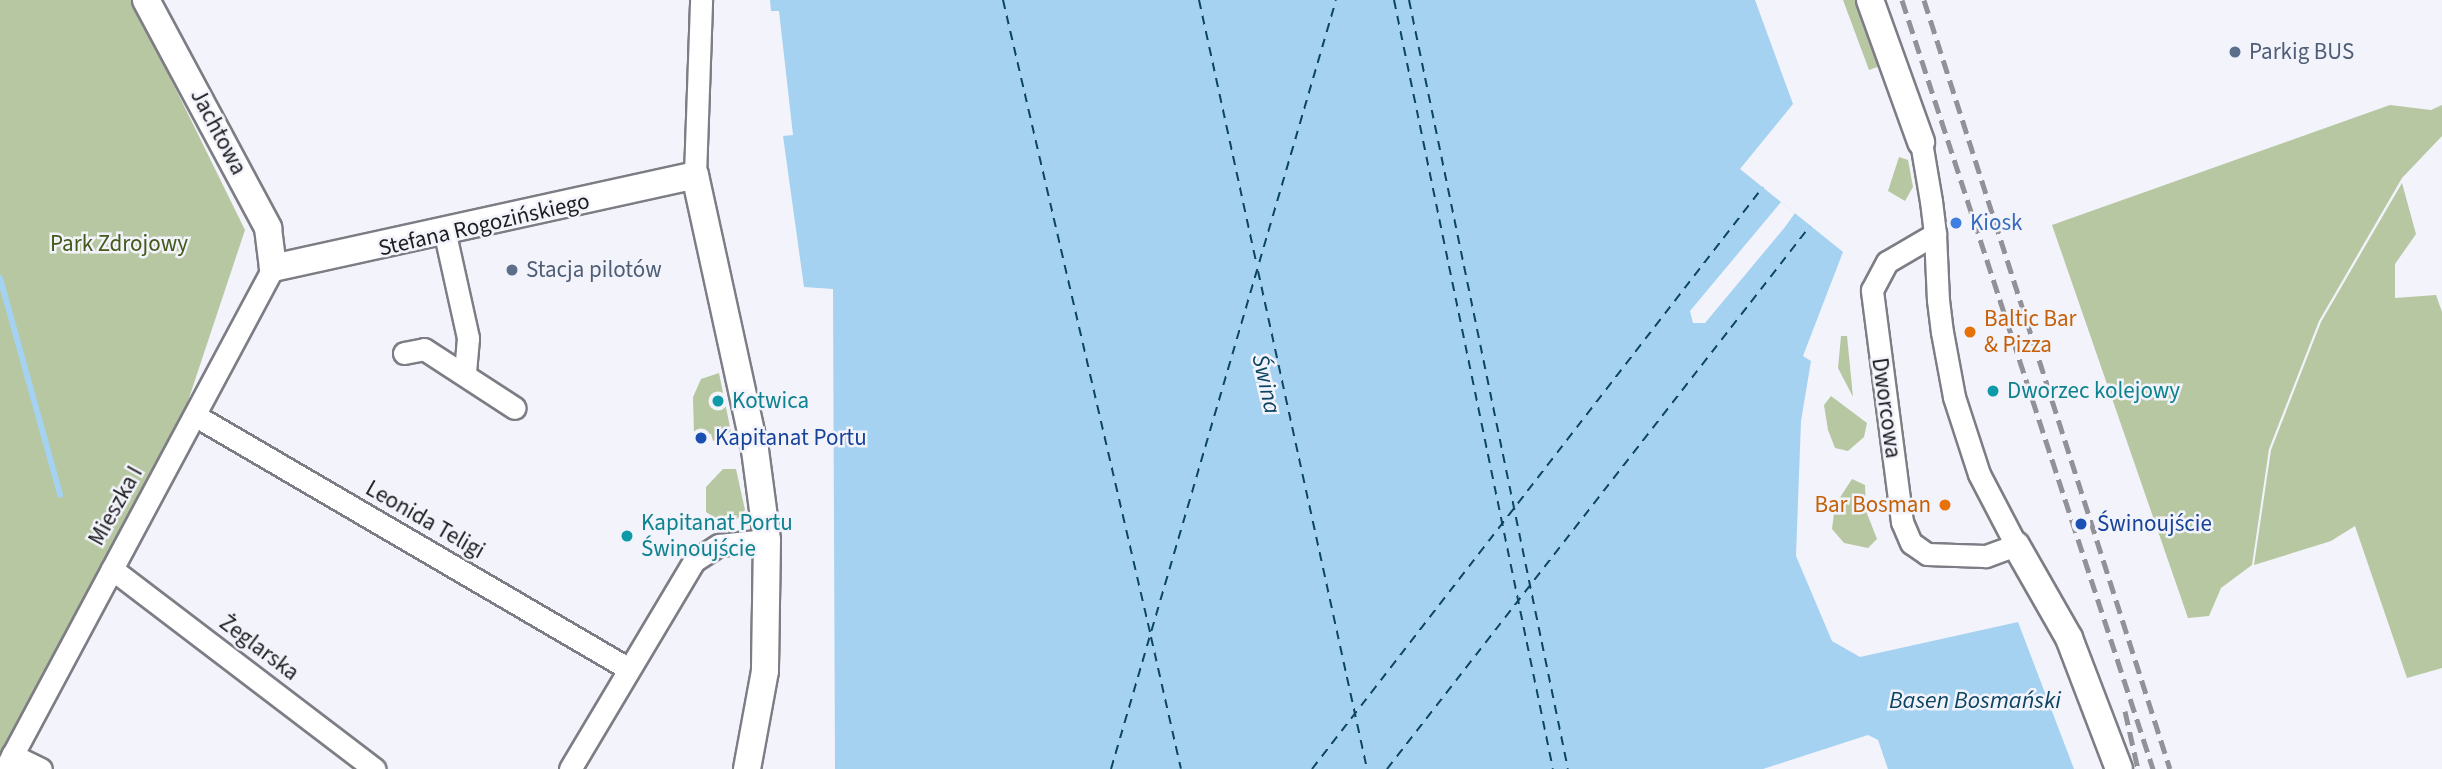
<!DOCTYPE html>
<meta charset="utf-8">
<style>
body{margin:0}
#map{position:relative;width:2442px;height:769px;overflow:hidden;background:#f3f3fc;font-family:"Source Sans 3",sans-serif}
div>[style]{position:absolute}
.green>*{inset:0;background:#b6c7a1}
.water>*{inset:0;background:#a5d2f1}
.pier>*{inset:0;background:#f3f3fc}
.stream>*{height:6px;margin:-3px;padding:0 3px;transform-origin:3px;border-radius:3px;background:#a5d2f1}
.ferry>*{height:2px;margin-top:-1px;transform-origin:0;background:repeating-linear-gradient(90deg,#0c4563 0 9px,transparent 0 16px)}
.roads{filter:drop-shadow(2px 0 #7d7d85) drop-shadow(-2px 0 #7d7d85) drop-shadow(0 2px #7d7d85) drop-shadow(0 -2px #7d7d85)}
.minor>*{height:21px;margin:-10.5px;padding:0 10.5px;transform-origin:10.5px;border-radius:10.5px;background:#fff}
.tertiary>*{height:26px;margin:-13px;padding:0 13px;transform-origin:13px;border-radius:13px;background:#fff}
.rail>*{height:5px;margin-top:-2.5px;transform-origin:0;background:repeating-linear-gradient(90deg,#919197 0 14px,transparent 0 21px)}
.dots>*{width:19px;height:19px;translate:-50% -50%;box-sizing:border-box;border:4px solid #f3f3fc;border-radius:50%}
span{translate:-50% -50%;white-space:nowrap;text-align:center;line-height:1.15;-webkit-text-stroke:5px #f3f3fc;paint-order:stroke}
.service-label{font-size:23px;color:#4e5e75}
.left{translate:0 -50%;text-align:left}
.street-label{font-size:23px;color:#1d1d20}
.shop-label{font-size:23px;color:#366cbe}
.park-label{font-size:23px;color:#435a1a}
.food-label{font-size:23px;color:#c56008}
.right{translate:-100% -50%;text-align:right}
.culture-label{font-size:23px;color:#0d838f}
.transit-label{font-size:23px;color:#164399}
.water-label{font-size:24px;color:#0c4563;font-style:italic}
</style>
<div id="map">
<div class="green">
<div style="clip-path:polygon(0 0,132px 0,245px 230px,185px 410px,0 755px)"></div>
<div style="clip-path:polygon(1843px 0,1858px 0,1886px 64px,1869px 70px)"></div>
<div style="clip-path:polygon(2390px 105px,2431px 110px,2442px 105px,2442px 136px,2402px 178px,2319px 321px,2269px 449px,2252px 565px,2221px 588px,2209px 616px,2188px 618px,2052px 225px)"></div>
<div style="clip-path:polygon(1899px 157px,1908px 160px,1913px 187px,1905px 201px,1888px 191px)"></div>
<div style="clip-path:polygon(2402px 183px,2416px 234px,2395px 264px,2395px 298px,2436px 295px,2442px 312px,2442px 668px,2407px 678px,2355px 526px,2331px 541px,2254px 565px,2271px 450px,2321px 322px)"></div>
<div style="clip-path:polygon(1841px 336px,1847px 336px,1853px 397px,1838px 368px)"></div>
<div style="clip-path:polygon(719px 373px,731px 432px,713px 441px,711px 434px,694px 434px,693px 397px,701px 379px)"></div>
<div style="clip-path:polygon(1831px 396px,1867px 423px,1864px 437px,1848px 451px,1835px 448px,1828px 430px,1824px 405px)"></div>
<div style="clip-path:polygon(723px 469px,736px 469px,745px 510px,730px 527px,706px 512px,706px 487px)"></div>
<div style="clip-path:polygon(1852px 479px,1865px 485px,1866px 511px,1877px 539px,1868px 548px,1844px 543px,1832px 529px,1835px 505px)"></div>
</div>
<div class="water">
<div style="clip-path:polygon(770px 0,1755px 0,1793px 104px,1740px 169px,1843px 252px,1803px 356px,1811px 361px,1801px 421px,1796px 556px,1832px 641px,1860px 657px,2018px 622px,2074px 769px,1888px 769px,1878px 740px,1868px 735px,1763px 769px,835px 769px,833px 289px,804px 287px,783px 136px,793px 135px,779px 11px,771px 11px)"></div>
</div>
<div class="pier">
<div style="clip-path:polygon(1781px 202px,1795px 213px,1785px 227px,1705px 323px,1693px 323px,1690px 311px)"></div>
</div>
<div class="stream">
<div style="left:0;top:278px;width:225px;rotate:74.5deg"></div>
</div>
<div class="ferry">
<div style="left:1003px;top:0;width:649px;rotate:76.91deg"></div>
<div style="left:1199px;top:0;width:271px;rotate:77.7deg"></div>
<div style="left:1394px;top:0;width:785px;rotate:78.32deg"></div>
<div style="left:1409px;top:0;width:785px;rotate:78.32deg"></div>
<div style="left:1258px;top:271px;width:510px;rotate:77.65deg"></div>
<div style="left:1151px;top:637px;width:135px;rotate:77.2deg"></div>
<div style="left:1111px;top:769px;width:801px;rotate:-73.69deg"></div>
<div style="left:1312px;top:769px;width:736px;rotate:-52.23deg"></div>
<div style="left:1387px;top:769px;width:688px;rotate:-52.08deg"></div>
</div>
<div class="roads">
<div class="minor">
<div style="left:1921px;top:142px;width:60px;rotate:80.4deg"></div>
<div style="left:1931px;top:201px;width:33px;rotate:83deg"></div>
<div style="left:1935px;top:234px;width:66px;rotate:87.4deg"></div>
<div style="left:1938px;top:300px;width:32px;rotate:83deg"></div>
<div style="left:1942px;top:332px;width:66px;rotate:79.5deg"></div>
<div style="left:1954px;top:397px;width:81px;rotate:72deg"></div>
<div style="left:1979px;top:474px;width:80px;rotate:62.5deg"></div>
<div style="left:2016px;top:545px;width:33px;rotate:160deg"></div>
<div style="left:1985px;top:556px;width:58px;rotate:-178deg"></div>
<div style="left:1927px;top:554px;width:19px;rotate:-145deg"></div>
<div style="left:1911px;top:543px;width:23px;rotate:-113deg"></div>
<div style="left:1902px;top:522px;width:234px;rotate:-97.4deg"></div>
<div style="left:1872px;top:290px;width:32px;rotate:-62deg"></div>
<div style="left:1887px;top:262px;width:56px;rotate:-30.3deg"></div>
<div style="left:695px;top:175px;width:175px;rotate:-88deg"></div>
<div style="left:445px;top:234px;width:107px;rotate:77.5deg"></div>
<div style="left:468px;top:338px;width:36px;rotate:95deg"></div>
<div style="left:404px;top:353px;width:20px;rotate:-11deg"></div>
<div style="left:424px;top:349px;width:108px;rotate:33deg"></div>
<div style="left:196px;top:416px;width:501px;rotate:30.3deg"></div>
<div style="left:112px;top:569px;width:330px;rotate:37.3deg"></div>
<div style="left:12px;top:755px;width:32px;rotate:26deg"></div>
<div style="left:5px;top:769px;width:568px;rotate:-61.86deg"></div>
<div style="left:570px;top:769px;width:242px;rotate:-59.2deg"></div>
<div style="left:694px;top:561px;width:30px;rotate:-33deg"></div>
<div style="left:719px;top:545px;width:48px;rotate:-5.9deg"></div>
</div>
<div class="tertiary">
<div style="left:146px;top:0;width:259px;rotate:61.8deg"></div>
<div style="left:268px;top:228px;width:40px;rotate:82.9deg"></div>
<div style="left:273px;top:268px;width:432px;rotate:-12.4deg"></div>
<div style="left:695px;top:175px;width:281px;rotate:77.7deg"></div>
<div style="left:755px;top:450px;width:91px;rotate:82.4deg"></div>
<div style="left:767px;top:540px;width:131px;rotate:90.9deg"></div>
<div style="left:765px;top:671px;width:100px;rotate:100.4deg"></div>
<div style="left:1870px;top:0;width:151px;rotate:70.2deg"></div>
<div style="left:2016px;top:545px;width:107px;rotate:60.3deg"></div>
<div style="left:2069px;top:638px;width:140px;rotate:69.1deg"></div>
</div>
</div>
<div class="rail">
<div style="left:1902px;top:0;width:809px;rotate:71.92deg"></div>
<div style="left:1924px;top:0;width:807px;rotate:72.26deg"></div>
<div style="left:2125px;top:711px;width:59px;rotate:77.4deg"></div>
</div>
<div class="dots">
<div style="left:2235px;top:52px;background:#5c6f8a"></div>
<div style="left:1956px;top:223px;background:#3f7fe0"></div>
<div style="left:512px;top:270px;background:#5c6f8a"></div>
<div style="left:1970px;top:332px;background:#e8710a"></div>
<div style="left:1993px;top:391px;background:#0f9aa8"></div>
<div style="left:718px;top:401px;background:#0f9aa8"></div>
<div style="left:701px;top:438px;background:#1a4fb4"></div>
<div style="left:1945px;top:505px;background:#e8710a"></div>
<div style="left:2081px;top:524px;background:#1a4fb4"></div>
<div style="left:627px;top:536px;background:#0f9aa8"></div>
</div>
<div class="service-label">
<span class="left" style="left:2249px;top:52px">Parkig BUS</span>
<span class="left" style="left:526px;top:270px">Stacja pilotów</span>
</div>
<div class="street-label">
<span style="left:218px;top:132px;rotate:62deg">Jachtowa</span>
<span style="left:484px;top:225px;rotate:-13deg">Stefana Rogozińskiego</span>
<span style="left:1886px;top:408px;rotate:82deg">Dworcowa</span>
<span style="left:116px;top:506px;rotate:-61deg">Mieszka I</span>
<span style="left:425px;top:520px;rotate:30deg">Leonida Teligi</span>
<span style="left:259px;top:648px;rotate:37deg">Żeglarska</span>
</div>
<div class="shop-label">
<span class="left" style="left:1970px;top:223px">Kiosk</span>
</div>
<div class="park-label">
<span style="left:119px;top:244px">Park Zdrojowy</span>
</div>
<div class="food-label">
<span class="left" style="left:1984px;top:332px">Baltic Bar<br>&amp; Pizza</span>
<span class="right" style="left:1931px;top:505px">Bar Bosman</span>
</div>
<div class="culture-label">
<span class="left" style="left:2007px;top:391px">Dworzec kolejowy</span>
<span class="left" style="left:732px;top:401px">Kotwica</span>
<span class="left" style="left:641px;top:536px">Kapitanat Portu<br>Świnoujście</span>
</div>
<div class="transit-label">
<span class="left" style="left:715px;top:438px">Kapitanat Portu</span>
<span class="left" style="left:2097px;top:524px">Świnoujście</span>
</div>
<div class="water-label">
<span style="left:1266px;top:384px;rotate:77deg">Świna</span>
<span style="left:1975px;top:701px">Basen Bosmański</span>
</div>
</div>
